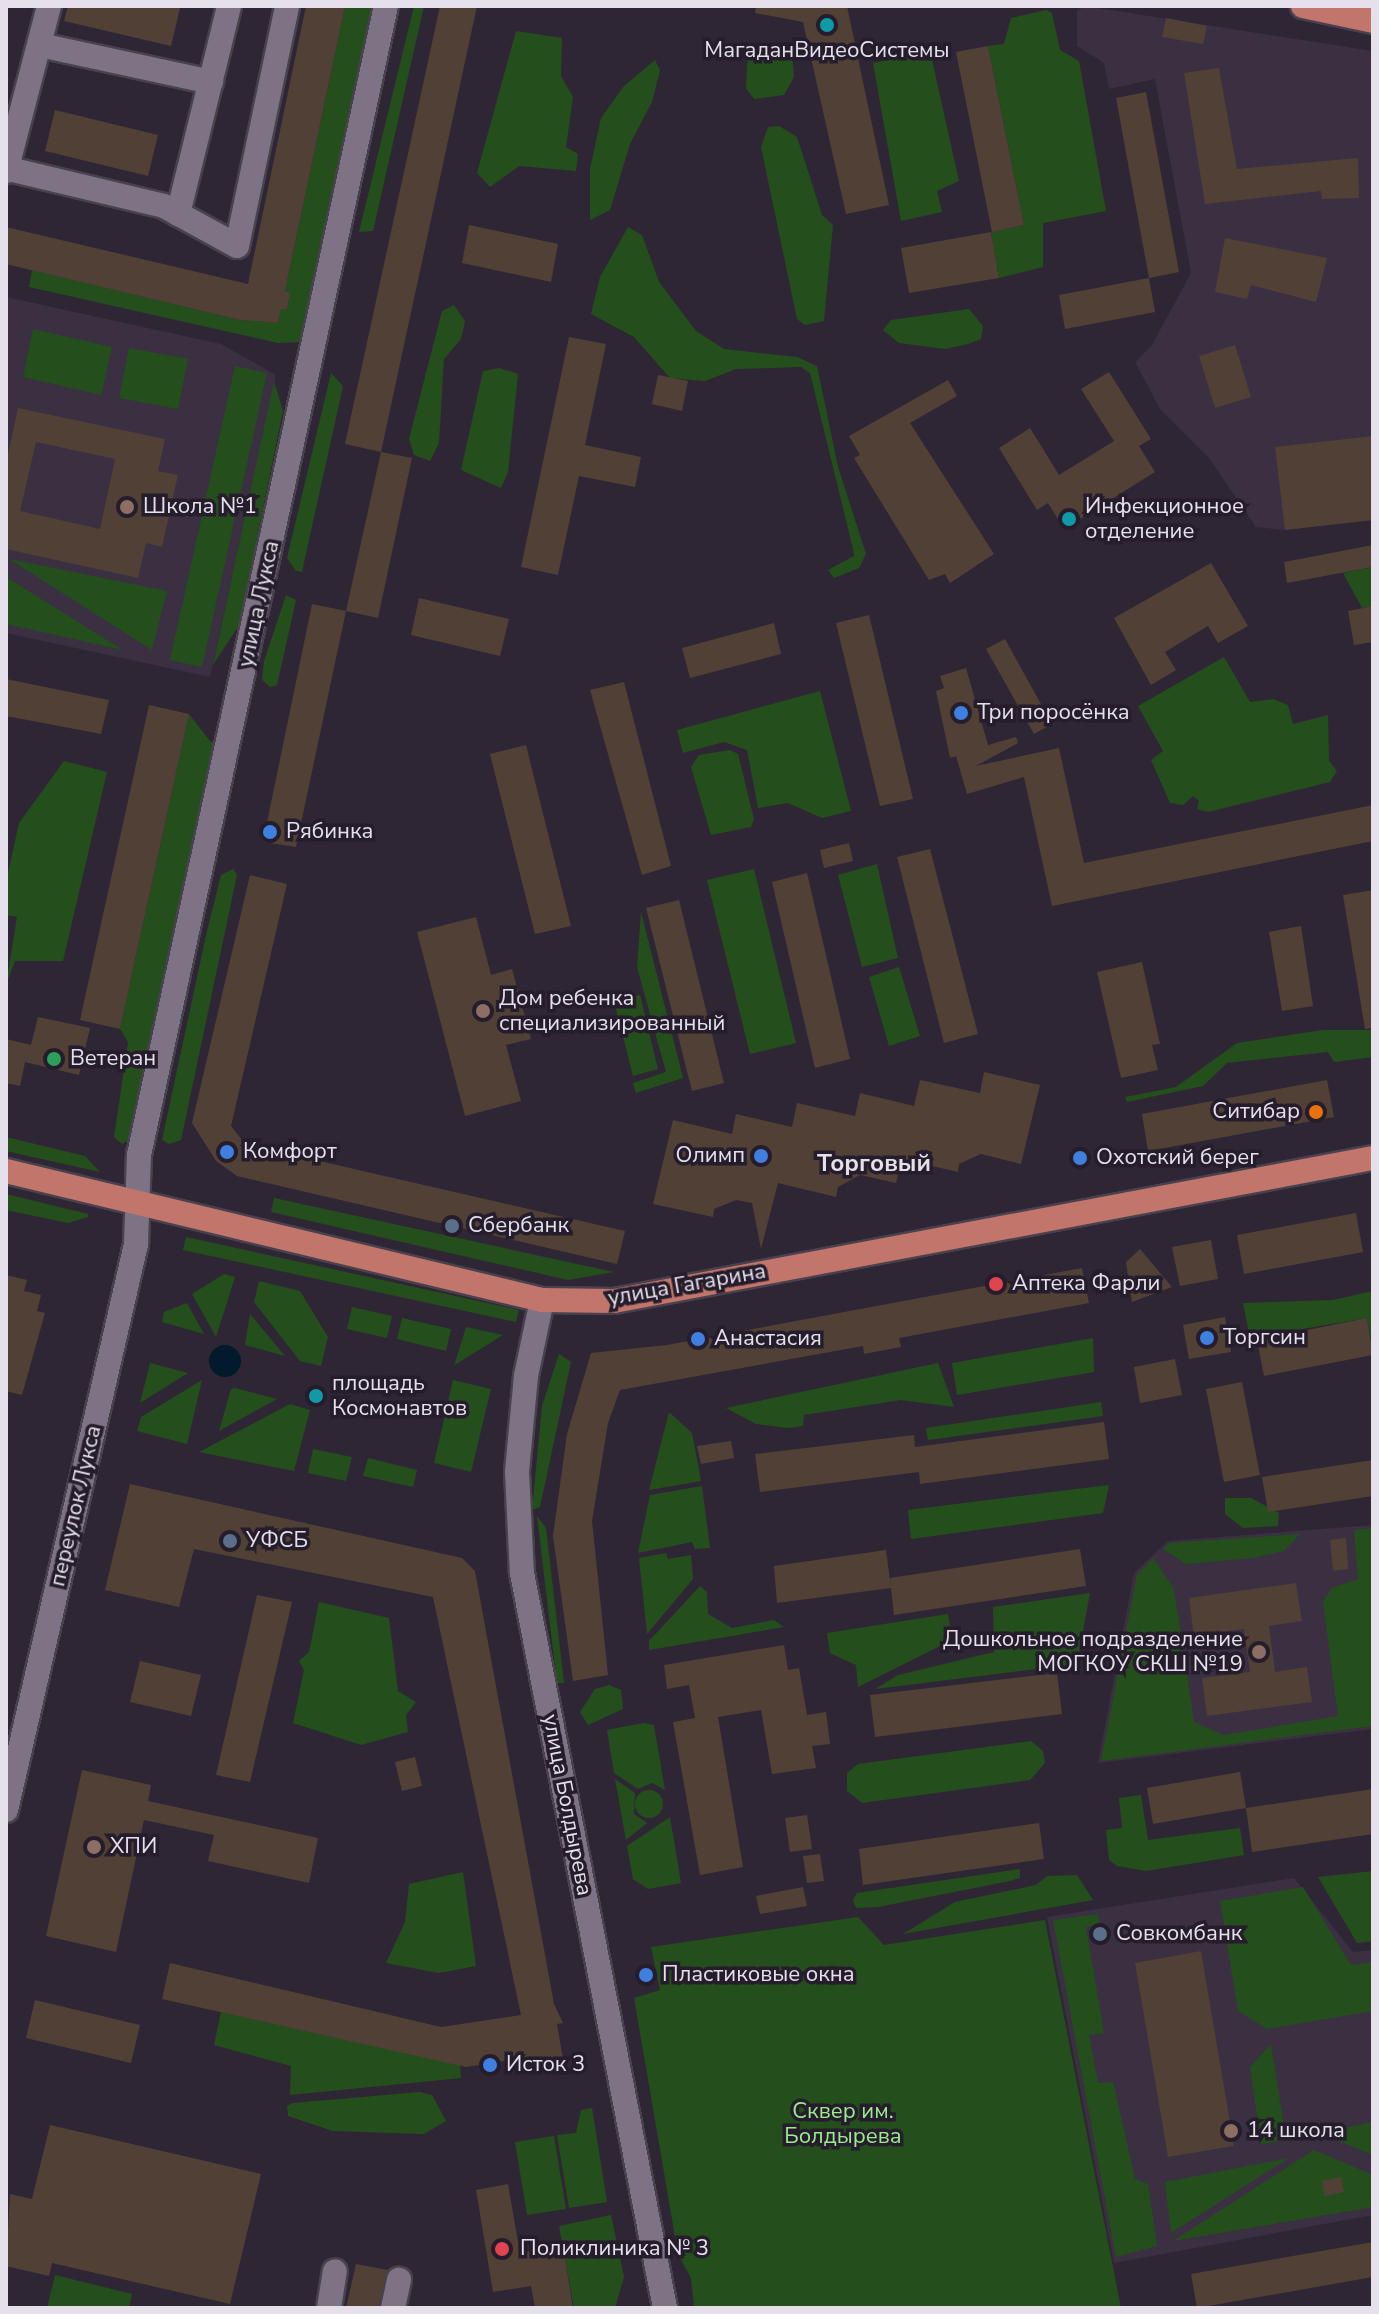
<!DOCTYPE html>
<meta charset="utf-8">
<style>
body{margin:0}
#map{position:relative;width:1379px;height:2314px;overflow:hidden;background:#2f2635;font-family:"Nunito Sans",sans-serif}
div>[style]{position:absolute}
.built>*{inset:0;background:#3b2f42}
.green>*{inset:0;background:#244f1c}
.round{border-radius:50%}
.water>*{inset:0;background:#011b2c}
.building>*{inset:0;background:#514036}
.roads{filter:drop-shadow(2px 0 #49414d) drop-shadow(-2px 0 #49414d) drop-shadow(0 2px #49414d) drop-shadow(0 -2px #49414d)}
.minor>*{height:24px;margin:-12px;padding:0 12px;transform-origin:12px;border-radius:12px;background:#7d7384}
.major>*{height:24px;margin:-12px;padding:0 12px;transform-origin:12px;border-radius:12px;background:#c2756a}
.dots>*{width:22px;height:22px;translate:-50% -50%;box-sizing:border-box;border:4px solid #251d2b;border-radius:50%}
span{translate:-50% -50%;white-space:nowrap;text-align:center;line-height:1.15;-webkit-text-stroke:7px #251d2b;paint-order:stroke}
.poi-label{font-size:22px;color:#e6e0ea}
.left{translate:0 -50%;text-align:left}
.right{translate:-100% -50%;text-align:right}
.street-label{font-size:22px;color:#e6e0ea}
.park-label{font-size:22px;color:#9ceb8e}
.neighbourhood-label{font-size:24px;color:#e6e0ea;font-weight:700}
.frame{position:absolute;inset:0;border:8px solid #e6e0ea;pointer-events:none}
</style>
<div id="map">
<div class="built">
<div style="clip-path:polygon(1085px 6px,1373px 51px,1373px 520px,1285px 530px,1256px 527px,1209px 458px,1160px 409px,1135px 362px,1152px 345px,1191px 273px,1155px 79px,1109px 89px,1104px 63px,1077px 46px,1077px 11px)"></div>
<div style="clip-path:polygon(6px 297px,221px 344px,276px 375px,210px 677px,6px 633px)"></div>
<div style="clip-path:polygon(1373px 1525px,1373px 1729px,1098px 1763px,1134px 1573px,1168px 1541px)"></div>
<div style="clip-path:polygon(1294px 1878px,1353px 1952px,1373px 1950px,1373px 2215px,1114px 2263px,1047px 1917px)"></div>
</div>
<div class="green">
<div style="clip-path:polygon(345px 6px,374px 6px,302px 342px,278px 343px,29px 287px,32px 270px,240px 320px,278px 323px,281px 309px,287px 310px,290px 293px,285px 291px)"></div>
<div style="clip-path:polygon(414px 6px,424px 6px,373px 231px,359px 232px)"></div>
<div style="clip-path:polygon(1046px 10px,1052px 13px,1060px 50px,1079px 61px,1106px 211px,1043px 223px,1043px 267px,999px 278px,991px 232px,1024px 225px,988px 46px,1004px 44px,1011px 18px)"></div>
<div style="clip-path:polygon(516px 31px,562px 38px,561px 76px,573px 97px,566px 147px,578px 154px,576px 171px,519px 166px,490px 187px,477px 173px)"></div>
<div style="clip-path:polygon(783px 43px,791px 44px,794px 77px,784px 95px,754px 99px,746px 88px,748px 53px)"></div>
<div style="clip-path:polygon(930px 51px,959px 181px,937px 191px,942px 212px,901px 221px,873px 63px)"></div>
<div style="clip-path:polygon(655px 60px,660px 70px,652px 102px,630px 144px,610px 210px,590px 220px,590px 169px,601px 118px,624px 86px)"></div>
<div style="clip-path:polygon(779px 126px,797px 137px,822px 215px,833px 225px,824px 321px,805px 325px,797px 319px,761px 147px,768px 127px)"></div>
<div style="clip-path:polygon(628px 227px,642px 235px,659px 282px,696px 331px,724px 349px,797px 357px,817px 366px,838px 467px,866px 554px,859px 568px,834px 578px,828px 570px,854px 556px,853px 549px,810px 373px,801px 367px,736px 369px,705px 381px,670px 378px,634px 337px,591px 314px,600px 277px)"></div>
<div style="clip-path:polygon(454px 305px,465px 321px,461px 339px,444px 359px,439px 443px,430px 461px,414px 455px,409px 439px,442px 311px)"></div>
<div style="clip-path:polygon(969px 309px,983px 326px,981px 339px,968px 344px,945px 349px,899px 343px,883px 330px,891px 320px)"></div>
<div style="clip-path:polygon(33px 329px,112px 347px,101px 395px,23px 377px)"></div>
<div style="clip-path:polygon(129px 348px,188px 359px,178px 409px,119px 398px)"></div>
<div style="clip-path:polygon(235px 366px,267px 373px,202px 667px,170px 660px)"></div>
<div style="clip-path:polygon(499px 368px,518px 374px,508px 472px,501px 488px,461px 470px,483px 371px)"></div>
<div style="clip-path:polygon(331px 373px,343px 386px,302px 572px,296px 571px,287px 558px)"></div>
<div style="clip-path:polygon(274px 381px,283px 411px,239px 625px,213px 665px)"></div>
<div style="clip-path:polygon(9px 559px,167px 591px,152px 650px)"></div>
<div style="clip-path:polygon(1373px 567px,1373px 606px,1362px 608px,1343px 573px)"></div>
<div style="clip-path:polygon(6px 577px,123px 650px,6px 624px)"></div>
<div style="clip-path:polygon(286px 595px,296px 600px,277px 685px,270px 687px,262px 680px,264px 661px)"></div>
<div style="clip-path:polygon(1224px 657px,1250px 702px,1273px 699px,1288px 705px,1293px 724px,1328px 715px,1329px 761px,1337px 771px,1330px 782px,1208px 812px,1197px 809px,1199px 801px,1193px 796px,1183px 805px,1170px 803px,1151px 760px,1163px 751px,1138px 706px)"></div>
<div style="clip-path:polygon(820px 691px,851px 811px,822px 818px,788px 803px,758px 808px,747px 750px,724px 742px,683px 753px,677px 730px)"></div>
<div style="clip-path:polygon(189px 714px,210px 741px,222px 745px,133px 1138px,122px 1144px,114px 1137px,128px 1042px,120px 1029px)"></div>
<div style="clip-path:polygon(730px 750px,738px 754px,754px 819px,751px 827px,711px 835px,691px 767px,699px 755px)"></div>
<div style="clip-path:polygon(64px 761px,107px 772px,63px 961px,15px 961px,6px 985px,17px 917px,6px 915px,6px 882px,19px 823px)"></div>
<div style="clip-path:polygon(877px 864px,898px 958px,862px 967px,838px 875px)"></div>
<div style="clip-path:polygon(233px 869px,237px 875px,181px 1140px,169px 1144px,162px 1140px,207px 931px,221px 875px)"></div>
<div style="clip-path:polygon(754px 869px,796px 1043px,750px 1054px,707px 880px)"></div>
<div style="clip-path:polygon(641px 912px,683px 1078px,636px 1093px,633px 1083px,666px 1072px,637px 967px)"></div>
<div style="clip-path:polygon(899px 967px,920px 1036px,889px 1046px,869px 977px)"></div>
<div style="clip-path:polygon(640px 995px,658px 1069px,633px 1076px,614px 1001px)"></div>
<div style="clip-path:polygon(1323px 1030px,1373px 1030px,1373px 1057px,1334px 1062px,1328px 1052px,1227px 1063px,1203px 1086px,1127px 1102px,1125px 1097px,1176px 1087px,1237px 1043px)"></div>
<div style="clip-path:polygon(6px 1137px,85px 1156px,100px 1172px,6px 1151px)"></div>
<div style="clip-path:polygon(6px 1194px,88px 1214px,88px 1217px,68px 1223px,6px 1210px)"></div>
<div style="clip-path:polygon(274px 1198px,614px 1272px,568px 1280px,271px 1212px)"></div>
<div style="clip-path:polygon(186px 1237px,519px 1310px,516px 1322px,183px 1250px)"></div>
<div style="clip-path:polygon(224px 1274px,235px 1277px,216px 1337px,192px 1294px)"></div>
<div style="clip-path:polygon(259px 1281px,300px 1291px,328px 1337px,321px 1366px,300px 1361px,254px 1302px)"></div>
<div style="clip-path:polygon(1373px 1291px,1373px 1349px,1367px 1318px,1250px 1338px,1243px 1303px,1333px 1300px)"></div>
<div style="clip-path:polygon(187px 1303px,204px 1334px,162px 1322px,164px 1312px)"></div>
<div style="clip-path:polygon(352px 1307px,392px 1316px,387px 1338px,347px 1329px)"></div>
<div style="clip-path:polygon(250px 1314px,285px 1356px,245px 1345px)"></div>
<div style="clip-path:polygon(402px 1318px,451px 1329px,446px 1351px,397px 1339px)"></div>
<div style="clip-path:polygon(466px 1327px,503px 1335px,453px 1366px,454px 1366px)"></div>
<div style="clip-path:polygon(1093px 1338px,1094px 1372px,957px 1395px,952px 1363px)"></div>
<div style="clip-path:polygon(559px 1354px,571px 1362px,540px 1507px,532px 1510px,542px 1406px)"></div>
<div style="clip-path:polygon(150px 1363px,188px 1373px,140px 1403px)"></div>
<div style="clip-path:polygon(938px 1363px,954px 1407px,901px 1400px,804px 1415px,803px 1426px,789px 1428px,756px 1424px,726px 1408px)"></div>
<div style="clip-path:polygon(202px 1380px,187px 1444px,137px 1431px,141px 1417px)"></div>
<div style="clip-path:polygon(453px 1380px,491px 1389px,471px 1472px,434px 1463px)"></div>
<div style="clip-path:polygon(235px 1388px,277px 1399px,219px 1431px,231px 1389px)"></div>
<div style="clip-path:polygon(1101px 1402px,1103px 1416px,928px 1440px,926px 1428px)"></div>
<div style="clip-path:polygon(290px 1404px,310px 1410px,294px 1471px,199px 1452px)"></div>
<div style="clip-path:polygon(669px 1412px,692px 1433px,701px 1481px,649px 1490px)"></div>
<div style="clip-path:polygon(313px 1449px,352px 1457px,346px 1481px,308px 1473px)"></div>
<div style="clip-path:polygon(368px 1458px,417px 1470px,413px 1487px,363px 1476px)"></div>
<div style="clip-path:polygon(1109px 1485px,1103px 1513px,911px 1539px,908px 1510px)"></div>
<div style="clip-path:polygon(702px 1486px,710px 1548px,695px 1549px,692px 1542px,638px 1553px,650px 1495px)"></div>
<div style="clip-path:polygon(1225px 1498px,1251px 1498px,1279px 1513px,1278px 1526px,1243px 1528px,1225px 1514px)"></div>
<div style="clip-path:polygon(537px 1516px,546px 1528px,564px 1683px,557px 1683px)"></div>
<div style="clip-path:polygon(1373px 1528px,1373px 1726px,1101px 1761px,1137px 1575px,1153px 1558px,1174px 1589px,1194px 1722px,1224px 1735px,1338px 1716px,1323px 1602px,1332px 1588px,1358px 1579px,1354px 1530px)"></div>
<div style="clip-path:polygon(1300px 1534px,1284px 1551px,1253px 1558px,1186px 1564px,1163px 1549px,1169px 1543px)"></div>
<div style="clip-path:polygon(666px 1553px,668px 1559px,691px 1555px,693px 1579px,647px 1634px,639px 1558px)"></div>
<div style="clip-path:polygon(700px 1586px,707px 1592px,708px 1614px,732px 1628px,774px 1620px,784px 1627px,649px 1650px,649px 1641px)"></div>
<div style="clip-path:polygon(1090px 1593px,1077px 1664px,875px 1689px,898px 1675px,994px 1652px,993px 1607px)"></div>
<div style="clip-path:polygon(319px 1602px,389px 1618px,398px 1691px,416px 1702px,406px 1715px,408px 1732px,361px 1745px,293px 1723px,304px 1670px,299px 1661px,309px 1652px)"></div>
<div style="clip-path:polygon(948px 1614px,952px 1640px,858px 1687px,856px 1665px,830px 1653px,827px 1633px)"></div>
<div style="clip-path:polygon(609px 1685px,621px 1690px,623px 1709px,588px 1725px,580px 1712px,595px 1689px)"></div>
<div style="clip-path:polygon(643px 1723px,654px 1725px,665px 1790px,652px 1783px,638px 1789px,614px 1773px,607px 1730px)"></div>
<div style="clip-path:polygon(1031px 1741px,1043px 1751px,1045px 1763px,1030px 1780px,862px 1803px,847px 1791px,847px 1773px,858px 1764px)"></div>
<div style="clip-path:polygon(615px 1779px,635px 1793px,634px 1814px,647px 1823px,626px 1840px)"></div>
<div class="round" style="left:635px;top:1790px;width:28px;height:28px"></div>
<div style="clip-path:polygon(1141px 1795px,1148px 1840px,1240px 1828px,1244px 1855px,1146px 1871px,1117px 1866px,1109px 1860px,1106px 1830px,1122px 1828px,1119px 1798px)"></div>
<div style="clip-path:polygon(670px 1817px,681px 1883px,648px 1889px,633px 1879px,627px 1846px)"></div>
<div style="clip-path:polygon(1020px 1869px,1020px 1878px,1010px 1881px,878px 1907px,856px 1908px,853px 1900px,857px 1893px)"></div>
<div style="clip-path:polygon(1373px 1871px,1373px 1941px,1357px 1943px,1318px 1877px)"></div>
<div style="clip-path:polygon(463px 1872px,476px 1966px,439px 1973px,386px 1963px,405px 1922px,409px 1884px)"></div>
<div style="clip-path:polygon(1077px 1875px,1093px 1900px,903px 1934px,955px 1902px,1036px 1885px,1047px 1876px)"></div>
<div style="clip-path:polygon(1303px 1887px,1351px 1965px,1373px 1962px,1373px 2011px,1267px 2029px,1238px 2011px,1220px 1901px)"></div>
<div style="clip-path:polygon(1098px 1914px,1100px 1924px,1086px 1927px,1104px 2033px,1089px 2035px,1098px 2083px,1113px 2082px,1135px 2179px,1148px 2184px,1157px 2246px,1116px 2257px,1053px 1920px)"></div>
<div style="clip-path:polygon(858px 1917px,884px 1945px,1045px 1920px,1121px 2308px,694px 2308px,691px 2278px,678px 2254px,634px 1998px,660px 1990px,651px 1947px)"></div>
<div style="clip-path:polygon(221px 2012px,460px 2065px,461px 2078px,290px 2095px,291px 2066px,214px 2045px)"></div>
<div style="clip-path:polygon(1271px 2044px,1286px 2140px,1261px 2144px,1250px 2067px)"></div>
<div style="clip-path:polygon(420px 2092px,432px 2095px,446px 2121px,424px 2134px,333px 2131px,288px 2116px,287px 2106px,293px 2103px)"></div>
<div style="clip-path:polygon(592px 2108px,607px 2202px,569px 2208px,557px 2135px,576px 2133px,581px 2110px)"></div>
<div style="clip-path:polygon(1373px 2122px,1373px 2155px,1320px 2133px)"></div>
<div style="clip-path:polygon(554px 2136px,566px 2209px,527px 2215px,515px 2142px)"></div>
<div style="clip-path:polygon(1314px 2150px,1373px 2175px,1373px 2207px,1173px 2241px)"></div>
<div style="clip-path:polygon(1289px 2158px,1171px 2233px,1165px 2182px)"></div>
<div style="clip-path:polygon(611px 2215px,624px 2277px,615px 2308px,574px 2308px,559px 2226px)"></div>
<div style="clip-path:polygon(55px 2275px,132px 2294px,129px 2308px,47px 2308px)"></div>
</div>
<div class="water">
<div class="round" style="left:209px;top:1345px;width:32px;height:32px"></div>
</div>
<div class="building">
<div style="clip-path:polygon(68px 6px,170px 6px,180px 8px,171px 46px,64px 21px)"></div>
<div style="clip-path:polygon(306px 6px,345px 6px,285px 291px,290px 293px,287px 310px,281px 309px,278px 323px,240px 320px,6px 264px,6px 227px,248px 284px)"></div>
<div style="clip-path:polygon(440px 6px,477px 6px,381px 452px,345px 444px)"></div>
<div style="clip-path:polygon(756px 6px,847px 6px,889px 205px,846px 214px,803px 22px,755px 13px)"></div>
<div style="clip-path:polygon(1166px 18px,1207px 26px,1203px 44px,1162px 37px)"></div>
<div style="clip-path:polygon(988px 46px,1024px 225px,992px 232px,956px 52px)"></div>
<div style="clip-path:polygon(1219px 68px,1237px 169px,1358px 158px,1359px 198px,1322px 199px,1321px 191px,1205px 204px,1184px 73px)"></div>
<div style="clip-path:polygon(1146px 92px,1179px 272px,1149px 278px,1116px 98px)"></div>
<div style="clip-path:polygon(55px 110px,158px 135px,148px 176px,45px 151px)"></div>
<div style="clip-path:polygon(469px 225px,558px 244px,551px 282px,462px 263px)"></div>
<div style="clip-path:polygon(991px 232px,999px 278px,909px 293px,901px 248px)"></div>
<div style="clip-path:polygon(1225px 238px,1327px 258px,1316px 302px,1251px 285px,1247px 299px,1215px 292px)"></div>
<div style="clip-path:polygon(1149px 278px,1155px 312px,1065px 329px,1059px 295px)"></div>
<div style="clip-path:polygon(569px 337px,606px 344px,585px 445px,641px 457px,635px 487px,579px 476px,558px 575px,521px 567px)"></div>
<div style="clip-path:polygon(1235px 345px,1251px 397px,1215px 408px,1199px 356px)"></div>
<div style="clip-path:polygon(1109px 372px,1151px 439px,1139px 446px,1155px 472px,1064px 529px,1048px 503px,1037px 510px,999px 448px,1030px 428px,1059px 475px,1114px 441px,1081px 389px)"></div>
<div style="clip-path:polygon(658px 375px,688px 381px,682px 411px,652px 404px)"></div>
<div style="clip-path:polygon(948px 380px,957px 396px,910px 423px,994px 554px,950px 583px,945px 574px,929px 580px,854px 458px,860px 455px,849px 436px)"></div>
<div style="clip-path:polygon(evenodd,18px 408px,165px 439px,158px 471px,178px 475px,162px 547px,146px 543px,138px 578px,6px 549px,6px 464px,18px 408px,36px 442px,115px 459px,100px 529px,20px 511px,36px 442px)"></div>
<div style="clip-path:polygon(1373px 436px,1373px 520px,1285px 530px,1275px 447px)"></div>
<div style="clip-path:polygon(381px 452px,412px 458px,378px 618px,346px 611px)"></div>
<div style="clip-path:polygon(1373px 545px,1373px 567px,1287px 583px,1284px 562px)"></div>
<div style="clip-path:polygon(1211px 563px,1248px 626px,1218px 643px,1208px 626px,1165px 652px,1176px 670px,1151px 685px,1114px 618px)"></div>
<div style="clip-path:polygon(419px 598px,509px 619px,500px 656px,411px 635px)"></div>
<div style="clip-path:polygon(312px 604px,346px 611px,296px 847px,263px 842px)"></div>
<div style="clip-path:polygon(1373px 606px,1373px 642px,1354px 645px,1348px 611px)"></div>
<div style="clip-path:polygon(869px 615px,913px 799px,880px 806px,836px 623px)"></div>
<div style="clip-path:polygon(774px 623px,781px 654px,690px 678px,682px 648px)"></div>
<div style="clip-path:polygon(1005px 639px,1052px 724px,1034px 734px,986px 649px)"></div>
<div style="clip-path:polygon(966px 668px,988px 745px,1016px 737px,1018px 743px,976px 766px,1059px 748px,1084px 863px,1373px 805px,1373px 841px,1052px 906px,1024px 777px,967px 794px,956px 756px,950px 758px,936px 691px,944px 688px,940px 676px)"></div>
<div style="clip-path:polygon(6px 679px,109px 700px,101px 734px,6px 716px)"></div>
<div style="clip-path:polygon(624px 682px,671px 866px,642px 875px,590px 690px)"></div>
<div style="clip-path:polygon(149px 705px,189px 714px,120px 1029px,80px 1020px)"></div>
<div style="clip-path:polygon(526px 745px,571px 926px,535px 934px,490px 754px)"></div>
<div style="clip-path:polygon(849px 843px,853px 861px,824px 868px,820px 850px)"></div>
<div style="clip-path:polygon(930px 849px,978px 1034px,944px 1043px,897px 857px)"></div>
<div style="clip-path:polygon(807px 873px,850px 1059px,815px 1068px,772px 882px)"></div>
<div style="clip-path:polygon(250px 875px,287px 884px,231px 1126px,245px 1144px,625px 1231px,617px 1264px,237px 1176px,216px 1161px,192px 1123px)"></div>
<div style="clip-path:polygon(1373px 890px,1373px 1028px,1365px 1029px,1343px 895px)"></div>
<div style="clip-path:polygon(679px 900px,724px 1083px,692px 1091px,646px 908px)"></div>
<div style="clip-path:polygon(476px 917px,491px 975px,512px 969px,531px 1039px,506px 1045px,521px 1101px,465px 1116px,417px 932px)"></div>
<div style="clip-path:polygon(1301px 926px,1313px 1006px,1282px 1011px,1269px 932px)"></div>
<div style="clip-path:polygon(1142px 962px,1160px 1044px,1152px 1045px,1158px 1070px,1121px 1078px,1097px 972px)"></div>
<div style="clip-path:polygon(38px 1017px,90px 1028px,79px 1075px,25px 1062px,20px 1086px,6px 1083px,6px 1039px,31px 1045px)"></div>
<div style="clip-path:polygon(984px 1072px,1040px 1085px,1021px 1164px,981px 1154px,959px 1164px,958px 1172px,902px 1159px,896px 1183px,860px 1175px,838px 1187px,836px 1197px,778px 1183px,761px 1249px,752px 1203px,736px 1200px,714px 1209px,713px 1217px,653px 1204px,673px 1120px,732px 1134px,736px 1114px,792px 1127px,797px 1103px,855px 1116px,860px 1093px,914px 1106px,920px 1080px,980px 1093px)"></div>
<div style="clip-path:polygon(1327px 1080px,1334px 1117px,1148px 1151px,1142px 1114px)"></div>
<div style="clip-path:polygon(1356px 1213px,1363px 1252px,1244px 1274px,1237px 1235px)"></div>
<div style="clip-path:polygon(1211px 1240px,1218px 1279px,1180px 1286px,1172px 1247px)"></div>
<div style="clip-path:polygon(1140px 1249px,1172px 1287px,1132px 1302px,1126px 1262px)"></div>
<div style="clip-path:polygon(1082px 1268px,1089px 1303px,899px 1338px,901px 1347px,864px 1354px,863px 1346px,620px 1390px,608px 1423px,592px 1521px,608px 1675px,573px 1681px,553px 1536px,567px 1434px,591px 1353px,667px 1345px)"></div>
<div style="clip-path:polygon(6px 1275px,27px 1280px,24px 1291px,41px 1295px,37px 1311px,45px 1313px,22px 1395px,6px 1391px)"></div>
<div style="clip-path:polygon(1225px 1317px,1231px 1352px,1189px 1359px,1183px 1325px)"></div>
<div style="clip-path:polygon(1367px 1318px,1373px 1355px,1264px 1376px,1257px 1340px)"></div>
<div style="clip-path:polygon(1175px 1359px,1182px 1395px,1140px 1403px,1134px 1367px)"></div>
<div style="clip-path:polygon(1242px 1382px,1260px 1475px,1224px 1482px,1206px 1389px)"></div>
<div style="clip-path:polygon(1104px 1422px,1109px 1459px,920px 1484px,919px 1472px,760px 1492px,755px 1454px,914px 1435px,915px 1447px)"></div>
<div style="clip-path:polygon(731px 1441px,734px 1458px,701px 1464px,697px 1446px)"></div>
<div style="clip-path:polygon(1373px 1460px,1373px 1496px,1268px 1512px,1262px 1477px)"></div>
<div style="clip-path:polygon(130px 1484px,462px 1558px,475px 1571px,554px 2004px,563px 2023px,557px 2024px,563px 2059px,530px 2065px,528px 2057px,466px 2067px,162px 1999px,170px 1963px,441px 2027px,521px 2015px,433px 1597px,194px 1549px,179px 1607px,105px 1590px)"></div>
<div style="clip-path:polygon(1346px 1538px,1348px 1569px,1333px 1571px,1330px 1540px)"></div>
<div style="clip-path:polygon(1080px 1549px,1086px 1586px,894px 1615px,891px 1588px,777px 1603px,774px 1566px,886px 1550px,891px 1588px,890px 1578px)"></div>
<div style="clip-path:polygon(1296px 1583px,1302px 1621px,1269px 1626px,1275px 1672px,1307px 1667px,1312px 1702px,1207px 1716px,1202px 1678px,1250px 1672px,1244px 1629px,1194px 1636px,1189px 1598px)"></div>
<div style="clip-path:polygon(257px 1595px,292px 1602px,250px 1782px,216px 1775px)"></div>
<div style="clip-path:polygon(784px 1645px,788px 1670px,799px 1668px,807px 1715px,826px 1712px,830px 1744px,812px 1746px,816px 1768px,772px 1774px,761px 1710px,718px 1717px,743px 1867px,700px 1875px,673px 1722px,695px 1718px,689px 1685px,667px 1689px,664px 1665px)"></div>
<div style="clip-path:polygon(140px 1661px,201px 1675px,191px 1716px,130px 1702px)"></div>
<div style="clip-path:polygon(1057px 1673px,1062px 1714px,875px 1737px,870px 1695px)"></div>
<div style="clip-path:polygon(415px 1757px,422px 1786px,402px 1791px,395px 1762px)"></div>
<div style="clip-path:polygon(82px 1770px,151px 1785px,148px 1801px,318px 1838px,309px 1883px,208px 1861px,214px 1835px,144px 1820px,116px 1952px,46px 1936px)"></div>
<div style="clip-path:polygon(1240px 1772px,1246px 1808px,1153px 1824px,1147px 1788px)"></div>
<div style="clip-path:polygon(1373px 1789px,1373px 1834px,1252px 1852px,1246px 1808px)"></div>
<div style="clip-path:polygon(807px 1815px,812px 1849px,790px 1852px,785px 1818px)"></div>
<div style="clip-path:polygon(1039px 1823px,1044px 1859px,863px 1885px,859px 1849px)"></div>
<div style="clip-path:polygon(820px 1854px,824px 1881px,807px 1883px,803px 1856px)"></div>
<div style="clip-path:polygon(803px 1887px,807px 1906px,760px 1914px,756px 1896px)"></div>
<div style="clip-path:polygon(1201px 1951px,1234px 2146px,1168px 2157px,1135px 1963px)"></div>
<div style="clip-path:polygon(35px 2000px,140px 2025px,131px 2063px,26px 2038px)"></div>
<div style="clip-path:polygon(50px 2125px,261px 2174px,230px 2304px,52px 2263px,49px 2276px,6px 2266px,10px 2194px,32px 2199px)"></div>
<div style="clip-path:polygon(1341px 2177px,1344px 2192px,1324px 2196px,1322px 2181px)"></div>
<div style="clip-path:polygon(508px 2184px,520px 2253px,563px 2246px,573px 2308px,535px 2308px,531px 2286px,493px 2292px,476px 2190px)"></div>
<div style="clip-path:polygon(1373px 2242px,1373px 2277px,1197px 2308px,1191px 2274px)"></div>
<div style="clip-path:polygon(356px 2264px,388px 2270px,378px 2308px,346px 2308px)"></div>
</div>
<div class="roads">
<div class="minor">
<div style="left:40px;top:45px;width:175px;rotate:12.2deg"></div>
<div style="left:9px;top:169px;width:159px;rotate:13.4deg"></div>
<div style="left:164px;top:206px;width:83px;rotate:28.7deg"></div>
<div style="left:237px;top:246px;width:245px;rotate:-78.2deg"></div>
<div style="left:6px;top:171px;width:171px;rotate:-75.4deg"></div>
<div style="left:178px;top:214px;width:214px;rotate:-76.2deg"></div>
<div style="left:542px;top:1300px;width:78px;rotate:101.9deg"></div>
<div style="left:526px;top:1376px;width:96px;rotate:95.4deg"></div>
<div style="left:517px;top:1472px;width:101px;rotate:87.2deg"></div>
<div style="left:522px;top:1573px;width:749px;rotate:78.99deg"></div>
<div style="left:6px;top:1810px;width:581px;rotate:-77.06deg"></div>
<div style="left:136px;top:1244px;width:89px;rotate:-88.1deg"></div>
<div style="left:139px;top:1155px;width:1175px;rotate:-77.87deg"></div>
<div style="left:329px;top:2308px;width:37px;rotate:-81deg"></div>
<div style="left:393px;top:2308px;width:29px;rotate:-78deg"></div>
</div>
<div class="major">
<div style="left:1303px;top:6px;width:72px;rotate:12.1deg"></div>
<div style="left:6px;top:1171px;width:551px;rotate:13.53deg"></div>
<div style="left:542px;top:1300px;width:72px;rotate:0.8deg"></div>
<div style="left:614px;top:1301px;width:772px;rotate:-10.67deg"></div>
</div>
</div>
<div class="dots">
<div style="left:827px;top:25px;background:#0f9aa8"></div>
<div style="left:127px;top:507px;background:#8d6e63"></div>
<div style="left:1069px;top:519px;background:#0f9aa8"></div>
<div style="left:961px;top:713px;background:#3f7fe0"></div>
<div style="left:270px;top:832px;background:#3f7fe0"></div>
<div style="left:483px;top:1011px;background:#8d6e63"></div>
<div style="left:54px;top:1059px;background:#2e9e5b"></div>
<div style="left:1316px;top:1112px;background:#e8710a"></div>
<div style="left:227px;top:1152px;background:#3f7fe0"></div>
<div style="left:761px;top:1156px;background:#3f7fe0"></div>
<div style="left:1080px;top:1158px;background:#3f7fe0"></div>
<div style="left:452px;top:1226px;background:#5c6f8a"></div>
<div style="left:996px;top:1284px;background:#e0444e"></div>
<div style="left:1207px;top:1338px;background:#3f7fe0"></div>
<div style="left:698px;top:1339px;background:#3f7fe0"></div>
<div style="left:316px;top:1396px;background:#0f9aa8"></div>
<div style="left:230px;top:1541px;background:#5c6f8a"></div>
<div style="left:1259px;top:1652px;background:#8d6e63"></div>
<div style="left:94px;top:1847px;background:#8d6e63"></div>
<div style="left:1100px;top:1934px;background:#5c6f8a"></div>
<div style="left:646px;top:1975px;background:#3f7fe0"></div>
<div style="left:490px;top:2065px;background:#3f7fe0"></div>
<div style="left:1231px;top:2131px;background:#8d6e63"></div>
<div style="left:502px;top:2249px;background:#e0444e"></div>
</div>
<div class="poi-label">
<span style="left:827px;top:51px">МагаданВидеоСистемы</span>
<span class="left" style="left:1085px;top:519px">Инфекционное<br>отделение</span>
<span class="left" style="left:143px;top:507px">Школа №1</span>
<span class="left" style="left:977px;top:713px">Три поросёнка</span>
<span class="left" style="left:286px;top:832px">Рябинка</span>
<span class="left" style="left:499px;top:1011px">Дом ребенка<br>специализированный</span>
<span class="left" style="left:70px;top:1059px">Ветеран</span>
<span class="right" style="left:1300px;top:1112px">Ситибар</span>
<span class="left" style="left:243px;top:1152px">Комфорт</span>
<span class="right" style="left:745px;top:1156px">Олимп</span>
<span class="left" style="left:1096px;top:1158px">Охотский берег</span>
<span class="left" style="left:468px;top:1226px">Сбербанк</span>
<span class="left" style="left:1012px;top:1284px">Аптека Фарли</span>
<span class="left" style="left:1223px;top:1338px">Торгсин</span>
<span class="left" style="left:714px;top:1339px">Анастасия</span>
<span class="left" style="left:332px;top:1396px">площадь<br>Космонавтов</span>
<span class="left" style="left:246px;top:1541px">УФСБ</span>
<span class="right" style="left:1243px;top:1652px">Дошкольное подразделение<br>МОГКОУ СКШ №19</span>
<span class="left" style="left:110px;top:1847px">ХПИ</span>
<span class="left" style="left:1116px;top:1934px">Совкомбанк</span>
<span class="left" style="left:662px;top:1975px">Пластиковые окна</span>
<span class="left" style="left:506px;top:2065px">Исток 3</span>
<span class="left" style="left:1247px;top:2131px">14 школа</span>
<span class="left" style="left:520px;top:2249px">Поликлиника № 3</span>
</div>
<div class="street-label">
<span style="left:259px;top:604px;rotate:-78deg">улица Лукса</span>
<span style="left:687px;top:1285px;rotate:-10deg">улица Гагарина</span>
<span style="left:76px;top:1506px;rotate:-77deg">переулок Лукса</span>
<span style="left:567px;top:1805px;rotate:79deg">улица Болдырева</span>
</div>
<div class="park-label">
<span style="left:843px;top:2124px">Сквер им.<br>Болдырева</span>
</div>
<div class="neighbourhood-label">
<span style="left:874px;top:1164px">Торговый</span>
</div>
<div class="frame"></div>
</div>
